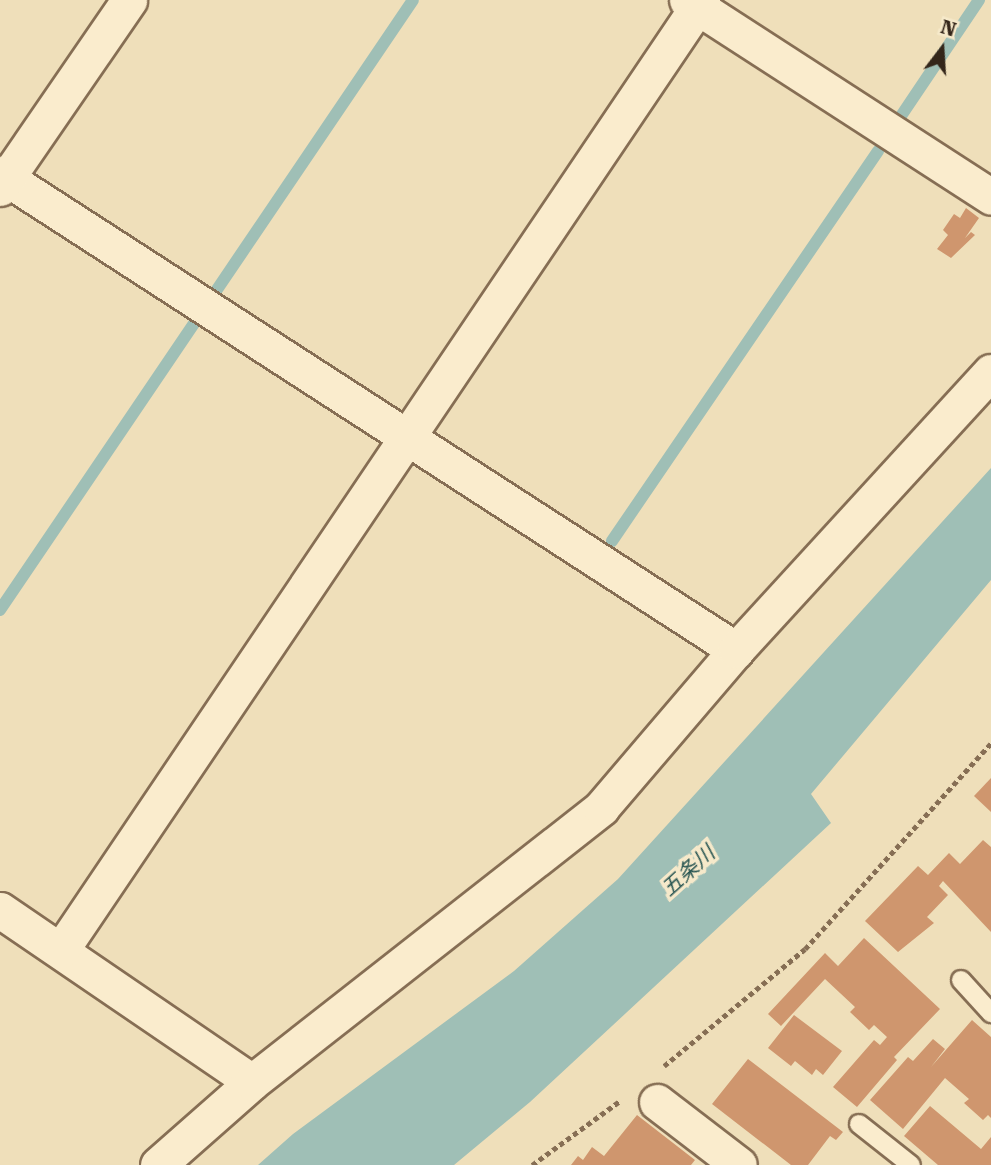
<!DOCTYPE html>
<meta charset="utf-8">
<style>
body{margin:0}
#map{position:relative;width:991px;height:1165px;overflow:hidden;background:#efdfba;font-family:"Roboto Serif","Noto Sans JP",serif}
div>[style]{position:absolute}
.water>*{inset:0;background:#9fbfb6}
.stream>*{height:12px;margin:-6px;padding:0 6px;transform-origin:6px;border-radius:6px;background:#9fbfb6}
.building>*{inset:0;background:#cf966e}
.path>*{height:4.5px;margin-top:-2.25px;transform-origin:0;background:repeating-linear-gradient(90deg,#866e54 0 5px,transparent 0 8.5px)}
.roads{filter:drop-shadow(2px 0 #866e54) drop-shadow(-2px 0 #866e54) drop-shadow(0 2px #866e54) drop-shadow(0 -2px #866e54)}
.service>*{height:18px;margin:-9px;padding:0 9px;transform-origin:9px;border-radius:9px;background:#faeccd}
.minor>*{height:35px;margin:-17.5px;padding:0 17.5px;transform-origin:17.5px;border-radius:17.5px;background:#faeccd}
span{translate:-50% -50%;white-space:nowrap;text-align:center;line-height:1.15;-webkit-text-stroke:7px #f6e9ca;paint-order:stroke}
.water-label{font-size:21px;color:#285552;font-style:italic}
.north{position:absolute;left:907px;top:14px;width:70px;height:70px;-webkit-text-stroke:5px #f6e9ca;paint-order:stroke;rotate:17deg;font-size:19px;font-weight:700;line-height:28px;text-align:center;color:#34261a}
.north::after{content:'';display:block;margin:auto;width:24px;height:32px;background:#34261a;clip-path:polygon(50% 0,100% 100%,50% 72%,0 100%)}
</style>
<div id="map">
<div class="water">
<div style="clip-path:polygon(991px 468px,991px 580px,811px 794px,831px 823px,530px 1102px,454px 1165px,258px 1165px,293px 1134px,514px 971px,618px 879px)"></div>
</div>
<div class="stream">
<div style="left:901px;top:116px;width:140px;rotate:-56.1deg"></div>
<div style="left:216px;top:291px;width:351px;rotate:-55.9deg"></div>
<div style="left:612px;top:541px;width:472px;rotate:-55.7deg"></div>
<div style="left:0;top:610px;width:348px;rotate:-55.9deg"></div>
</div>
<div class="building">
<div style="clip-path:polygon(966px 208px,979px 218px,965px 238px,971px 232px,975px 235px,951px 258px,937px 249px,948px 235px,943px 230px,954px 214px,960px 218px)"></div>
<div style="clip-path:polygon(991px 778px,991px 812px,974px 796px)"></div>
<div style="clip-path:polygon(983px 840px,991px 847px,991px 932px,943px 881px,939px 886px,948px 895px,927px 917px,934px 923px,898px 952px,865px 921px,918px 866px,928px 875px,949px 853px,960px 864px)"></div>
<div style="clip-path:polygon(864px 938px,940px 1009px,894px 1057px,897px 1060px,857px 1107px,833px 1087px,874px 1040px,880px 1045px,887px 1037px,874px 1025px,869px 1030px,850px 1012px,855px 1007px,825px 979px,781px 1026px,768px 1014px,825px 953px,838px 966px)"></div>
<div style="clip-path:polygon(794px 1015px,842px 1051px,823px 1075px,816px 1069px,812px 1075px,795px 1061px,791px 1066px,768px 1048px)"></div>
<div style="clip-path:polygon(972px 1020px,991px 1037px,991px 1118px,988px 1115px,983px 1120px,964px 1103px,969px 1099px,945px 1078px,903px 1129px,870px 1100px,908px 1057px,913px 1061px,933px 1039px,945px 1049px,931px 1067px)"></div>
<div style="clip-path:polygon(748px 1059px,843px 1132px,836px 1140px,830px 1136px,808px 1165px,791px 1165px,712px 1104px)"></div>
<div style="clip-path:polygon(930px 1106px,981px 1149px,991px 1137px,991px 1165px,938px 1165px,904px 1136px)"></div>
<div style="clip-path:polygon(637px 1115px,695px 1160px,691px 1165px,571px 1165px,578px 1156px,583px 1160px,592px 1147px,604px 1156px)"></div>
</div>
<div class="path">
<div style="left:664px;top:1066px;width:183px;rotate:-39.7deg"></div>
<div style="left:805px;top:949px;width:278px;rotate:-47.9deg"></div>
<div style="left:532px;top:1165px;width:110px;rotate:-36.1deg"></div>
</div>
<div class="roads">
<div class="service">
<div style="left:961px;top:980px;width:45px;rotate:47.7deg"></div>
<div style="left:859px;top:1124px;width:66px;rotate:38.3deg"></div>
</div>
<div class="minor">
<div style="left:687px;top:0;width:362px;rotate:32.9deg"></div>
<div style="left:0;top:174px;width:877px;rotate:32.89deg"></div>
<div style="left:0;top:188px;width:228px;rotate:-55.5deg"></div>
<div style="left:0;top:910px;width:305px;rotate:34.3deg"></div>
<div style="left:61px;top:950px;width:1146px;rotate:-55.99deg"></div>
<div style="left:657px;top:1102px;width:103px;rotate:37.5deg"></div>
<div style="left:158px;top:1165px;width:125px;rotate:-41.4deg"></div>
<div style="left:252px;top:1082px;width:444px;rotate:-38.1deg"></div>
<div style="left:601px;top:808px;width:208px;rotate:-49.5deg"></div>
<div style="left:736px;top:650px;width:377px;rotate:-47.5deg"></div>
</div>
</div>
<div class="water-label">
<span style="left:688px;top:871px;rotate:-42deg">五条川</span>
</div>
<div class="north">N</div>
</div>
